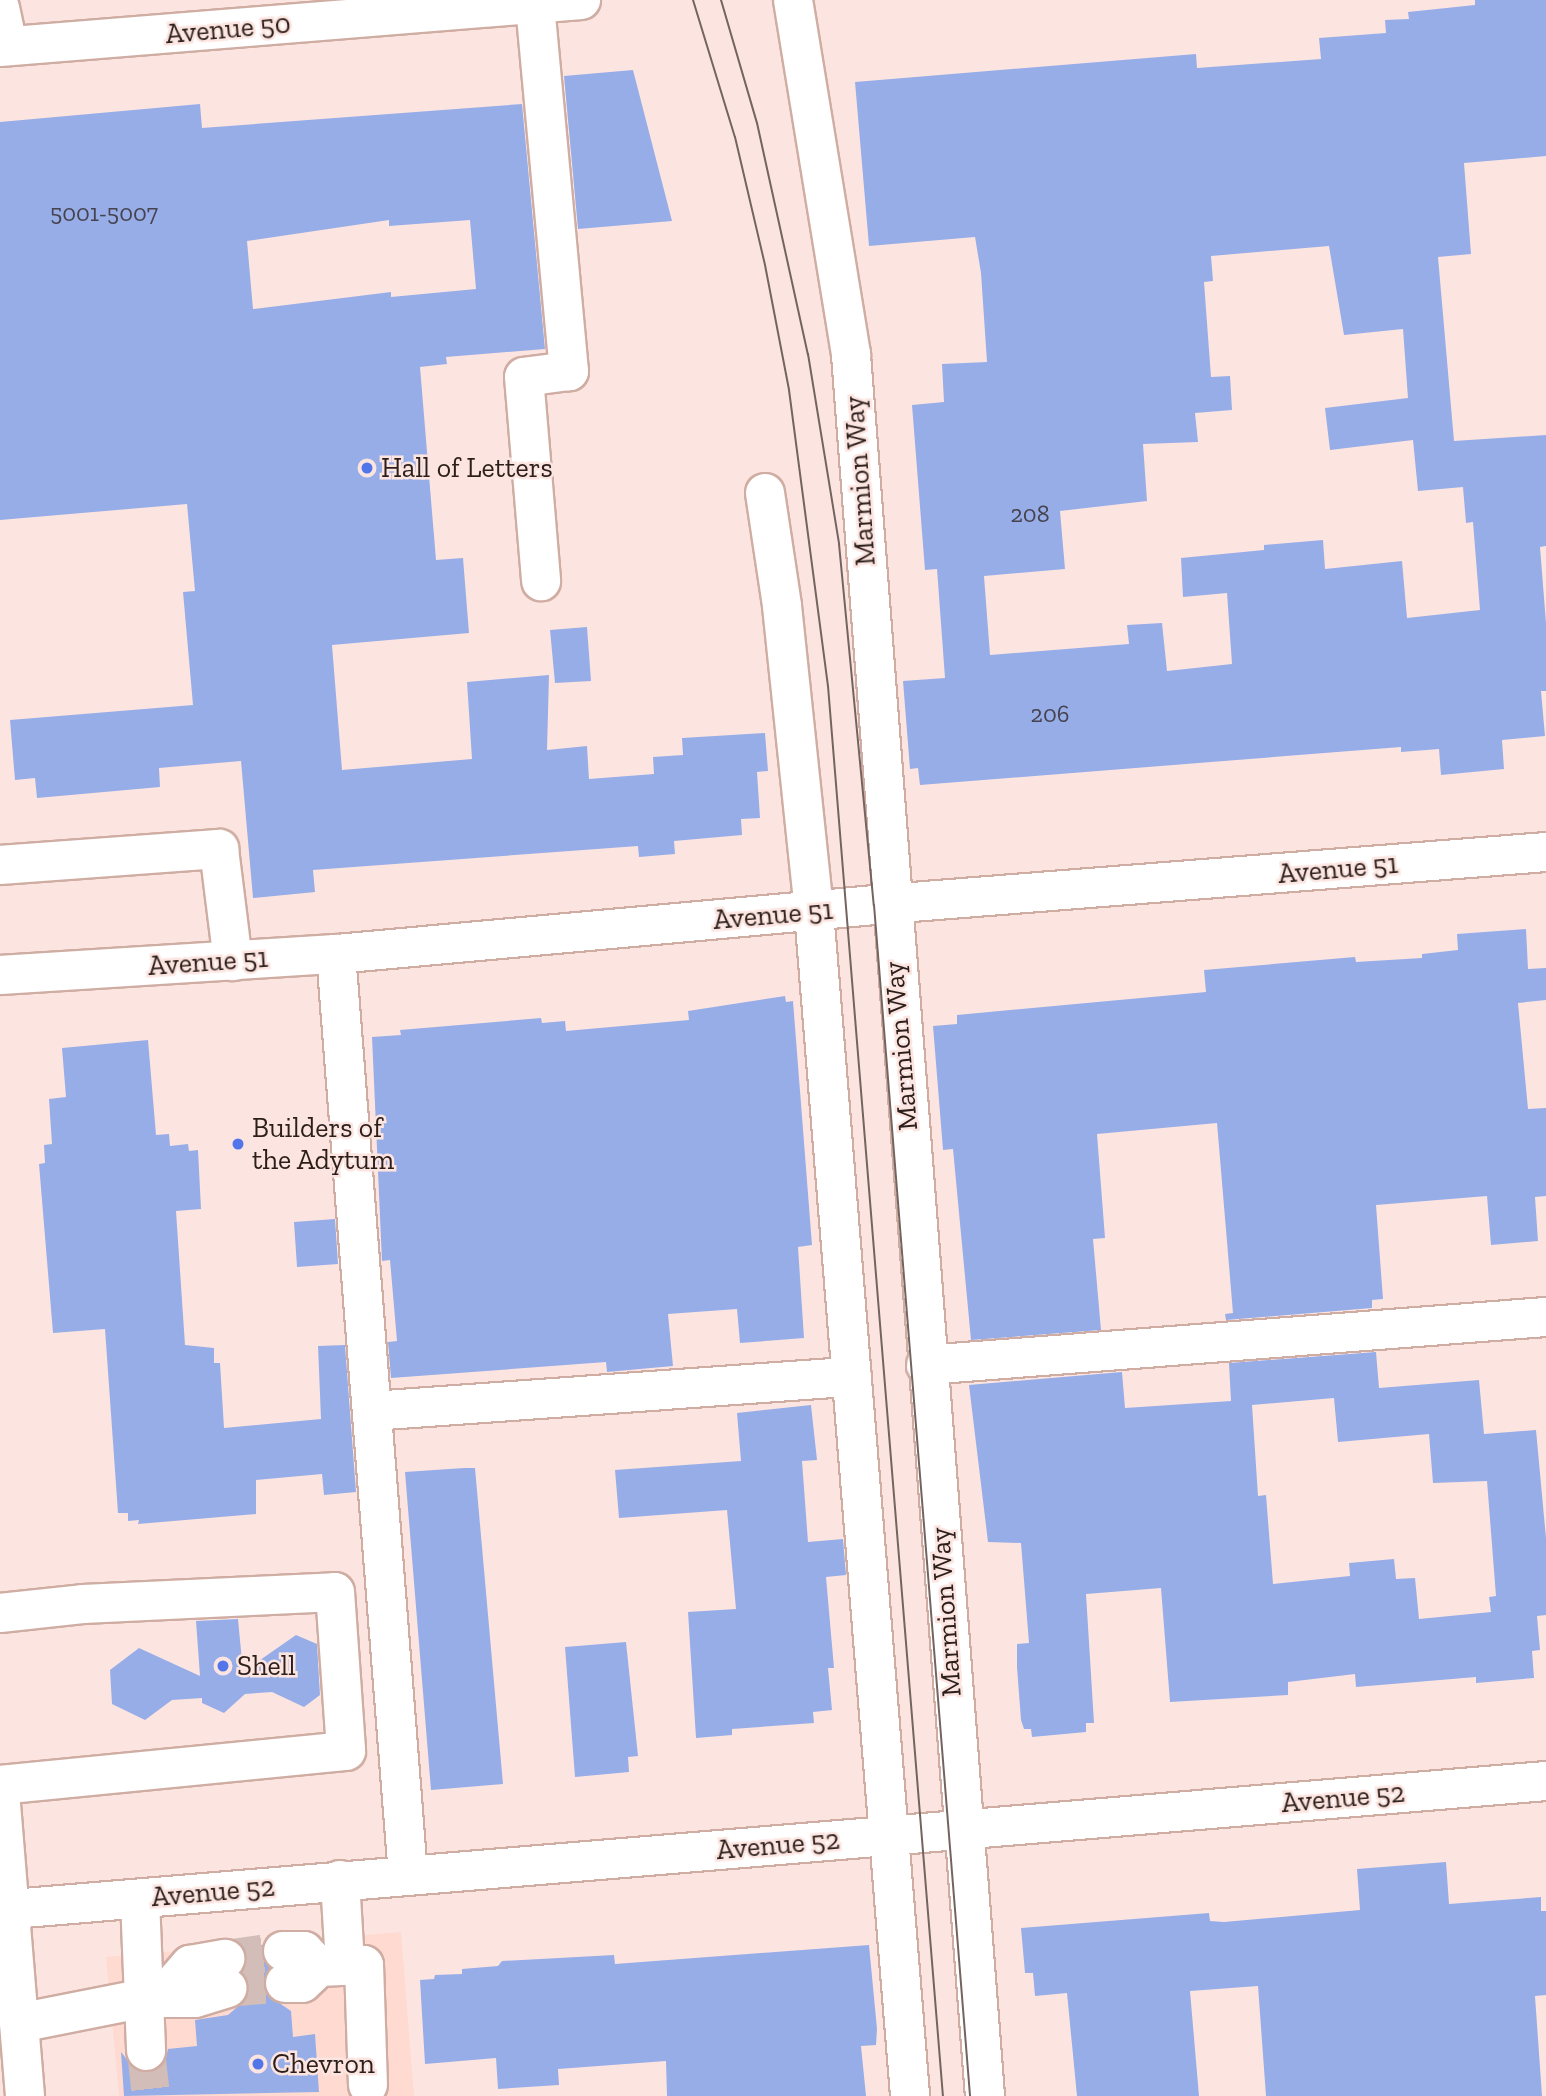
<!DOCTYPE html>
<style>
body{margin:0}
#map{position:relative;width:1546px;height:2096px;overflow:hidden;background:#fce5e0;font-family:"Zilla Slab",serif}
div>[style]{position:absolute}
.built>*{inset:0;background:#fedad1}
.building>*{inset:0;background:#97ade8}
.minor-tunnel>*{height:38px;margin-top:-19px;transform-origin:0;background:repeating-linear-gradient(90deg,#d2bdb9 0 38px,transparent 0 57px)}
.roads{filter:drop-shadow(2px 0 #cfada3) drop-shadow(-2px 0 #cfada3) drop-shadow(0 2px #cfada3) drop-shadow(0 -2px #cfada3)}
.minor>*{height:38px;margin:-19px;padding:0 19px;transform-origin:19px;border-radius:19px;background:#fff}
.major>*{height:38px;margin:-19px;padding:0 19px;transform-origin:19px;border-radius:19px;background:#fff}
.tram>*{height:2px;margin:-1px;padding:0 1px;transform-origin:1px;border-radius:1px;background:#746460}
.dots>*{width:19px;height:19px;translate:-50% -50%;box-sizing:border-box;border:4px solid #fce5e0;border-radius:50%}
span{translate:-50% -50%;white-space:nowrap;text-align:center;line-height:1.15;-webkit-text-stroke:5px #fce5e0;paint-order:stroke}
.number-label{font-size:24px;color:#46424e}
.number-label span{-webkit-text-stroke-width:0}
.street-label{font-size:28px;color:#2b1e1b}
.poi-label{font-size:28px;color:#2b1e1b}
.left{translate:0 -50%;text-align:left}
</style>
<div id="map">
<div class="built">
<div style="clip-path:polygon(401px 1932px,414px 2096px,119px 2096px,106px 1957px)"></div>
</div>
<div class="building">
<div style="clip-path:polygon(evenodd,1475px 0,1546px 0,1546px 156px,1464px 163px,1471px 254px,1438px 257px,1454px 441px,1546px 435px,1546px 546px,1540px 547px,1546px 623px,1546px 691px,1541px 691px,1545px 736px,1502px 740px,1504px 769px,1441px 775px,1439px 749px,1401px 752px,1401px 747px,920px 785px,918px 768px,910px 769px,903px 681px,945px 678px,937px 569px,925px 570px,912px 405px,944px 402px,942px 364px,987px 362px,981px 273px,975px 237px,869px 246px,855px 82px,1196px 54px,1197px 68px,1321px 59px,1319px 38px,1386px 33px,1385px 20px,1409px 19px,1408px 12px,1475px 5px,1475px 0,1329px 246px,1344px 335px,1403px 329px,1408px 398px,1325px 408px,1330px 450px,1413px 440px,1418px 491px,1463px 487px,1466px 523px,1473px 522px,1480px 610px,1407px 618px,1402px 561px,1325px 569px,1323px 540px,1264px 545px,1264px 550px,1181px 558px,1183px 597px,1227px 593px,1232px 664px,1167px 671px,1162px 623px,1127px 625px,1129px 644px,990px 655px,984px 576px,1065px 569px,1060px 511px,1147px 501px,1143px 444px,1198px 442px,1195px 413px,1232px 410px,1230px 376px,1211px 377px,1204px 282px,1213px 281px,1211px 256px,1329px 246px)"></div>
<div style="clip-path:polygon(633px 70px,672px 221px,578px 229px,564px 76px)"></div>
<div style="clip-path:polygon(evenodd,200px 104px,202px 128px,522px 104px,545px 349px,446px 357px,447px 364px,420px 367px,436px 560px,463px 558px,469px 633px,332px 645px,342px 770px,472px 759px,467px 682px,549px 675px,547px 750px,587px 746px,589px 779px,654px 774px,653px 757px,683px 755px,682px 738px,765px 733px,768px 771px,757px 772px,760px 818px,741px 819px,742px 835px,674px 841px,675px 854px,639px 857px,638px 846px,313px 870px,315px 892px,253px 898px,241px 761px,159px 768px,160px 787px,37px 798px,35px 778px,15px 780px,10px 720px,193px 705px,183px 592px,195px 591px,187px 504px,0 520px,0 122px,200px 104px,389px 220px,389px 226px,470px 220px,476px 289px,391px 297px,391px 292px,253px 309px,247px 241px,389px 220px)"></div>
<div style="clip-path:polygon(587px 627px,591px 681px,555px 683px,550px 630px)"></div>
<div style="clip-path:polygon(1526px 929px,1528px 969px,1546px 968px,1546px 1000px,1518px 1003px,1528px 1109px,1546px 1108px,1546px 1196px,1535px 1197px,1538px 1241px,1491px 1245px,1487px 1196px,1376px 1205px,1383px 1299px,1372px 1300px,1372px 1308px,1226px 1320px,1225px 1314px,1233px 1313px,1217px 1123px,1097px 1134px,1105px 1238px,1093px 1239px,1101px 1330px,971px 1340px,953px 1149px,943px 1150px,933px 1026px,957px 1024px,957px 1015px,1206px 992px,1204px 970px,1355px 957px,1356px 962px,1422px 958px,1422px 954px,1458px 950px,1457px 934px)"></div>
<div style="clip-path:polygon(785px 996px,786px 1002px,793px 1001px,812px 1245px,798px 1247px,804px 1338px,740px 1343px,737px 1309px,668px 1314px,673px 1366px,607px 1372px,606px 1362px,391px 1378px,388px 1342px,397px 1341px,390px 1260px,382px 1261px,372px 1037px,401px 1035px,400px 1030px,541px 1018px,542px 1023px,565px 1021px,566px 1031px,689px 1020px,688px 1011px)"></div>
<div style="clip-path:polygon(148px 1040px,156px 1135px,169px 1134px,170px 1146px,188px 1144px,189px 1151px,198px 1150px,201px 1209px,176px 1211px,185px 1345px,214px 1348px,214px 1363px,220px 1363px,224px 1428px,321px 1419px,318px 1346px,345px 1345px,356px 1492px,324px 1495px,322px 1474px,256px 1480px,256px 1514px,138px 1524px,139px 1520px,128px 1521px,128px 1513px,118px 1513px,105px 1329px,53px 1333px,39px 1164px,45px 1163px,44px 1145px,52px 1144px,49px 1099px,66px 1097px,62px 1048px)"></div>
<div style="clip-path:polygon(335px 1219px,338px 1264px,297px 1267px,294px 1222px)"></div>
<div style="clip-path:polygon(evenodd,1376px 1352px,1379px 1388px,1479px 1380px,1484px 1434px,1536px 1430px,1546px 1538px,1546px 1615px,1537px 1616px,1540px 1650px,1532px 1651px,1534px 1678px,1476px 1683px,1476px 1677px,1356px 1687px,1355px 1674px,1288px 1682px,1288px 1695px,1170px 1702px,1161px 1588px,1086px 1594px,1094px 1723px,1086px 1723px,1086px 1732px,1032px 1737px,1031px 1729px,1024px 1729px,1021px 1720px,1017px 1667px,1017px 1644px,1029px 1643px,1021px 1543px,988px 1542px,969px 1385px,1122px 1372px,1125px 1408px,1231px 1401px,1229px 1363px,1376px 1352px,1334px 1398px,1338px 1442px,1429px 1434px,1433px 1483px,1487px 1481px,1496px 1596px,1489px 1597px,1491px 1612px,1419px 1619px,1415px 1578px,1396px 1579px,1394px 1559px,1349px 1563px,1350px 1576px,1273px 1584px,1266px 1495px,1258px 1496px,1252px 1405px,1334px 1398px)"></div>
<div style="clip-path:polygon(811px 1405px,817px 1460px,802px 1461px,808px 1542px,843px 1539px,846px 1575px,826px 1577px,834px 1668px,828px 1668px,832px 1710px,813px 1712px,814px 1723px,732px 1729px,732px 1735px,696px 1738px,688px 1612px,736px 1609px,727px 1510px,619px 1518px,615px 1470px,741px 1461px,737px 1413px)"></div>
<div style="clip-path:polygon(464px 1468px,475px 1468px,503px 1784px,431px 1790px,405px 1472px)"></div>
<div style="clip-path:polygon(238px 1619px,243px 1672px,296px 1635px,317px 1644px,320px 1695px,304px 1707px,272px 1692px,245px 1694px,224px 1713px,202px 1703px,202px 1698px,172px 1700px,145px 1720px,112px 1704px,110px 1670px,139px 1648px,200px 1676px,196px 1621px)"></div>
<div style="clip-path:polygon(626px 1642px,638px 1756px,628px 1757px,629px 1772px,575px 1777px,565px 1647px)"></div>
<div style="clip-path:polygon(1446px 1862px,1449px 1904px,1541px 1897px,1541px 1911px,1546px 1911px,1546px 1995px,1535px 1996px,1542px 2096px,1266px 2096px,1258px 1986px,1190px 1991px,1199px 2096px,1077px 2096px,1067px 1993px,1035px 1996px,1033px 1973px,1025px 1973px,1021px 1928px,1209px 1913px,1210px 1921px,1224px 1922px,1360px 1910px,1357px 1869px)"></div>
<div style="clip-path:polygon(263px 1945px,264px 1961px,270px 1968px,263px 1982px,266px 1994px,291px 2011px,293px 2037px,315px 2034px,319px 2092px,124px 2096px,121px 2052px,135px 2070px,148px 2073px,165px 2062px,168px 2049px,197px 2046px,195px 2020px,228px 2015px,243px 2002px,248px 1992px,242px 1972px,247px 1956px,243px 1947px)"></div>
<div style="clip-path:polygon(869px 1945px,877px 2029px,876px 2045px,861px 2046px,866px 2096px,667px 2096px,666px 2061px,558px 2069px,559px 2085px,498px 2089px,496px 2058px,425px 2064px,420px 1980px,434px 1979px,435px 1975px,462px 1974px,462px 1969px,498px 1966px,502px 1961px,614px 1955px,615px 1964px)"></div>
</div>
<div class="minor-tunnel">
<div style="left:225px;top:1959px;width:59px;rotate:-7.9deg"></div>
<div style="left:227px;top:1988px;width:58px;rotate:-4.9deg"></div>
<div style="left:146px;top:2051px;width:45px;rotate:83.7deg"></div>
</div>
<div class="roads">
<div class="minor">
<div style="left:793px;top:0;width:360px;rotate:80.7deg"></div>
<div style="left:851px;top:355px;width:1746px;rotate:85.6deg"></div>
<div style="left:535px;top:5px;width:368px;rotate:84.7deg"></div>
<div style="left:569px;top:371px;width:45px;rotate:172.4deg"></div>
<div style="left:524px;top:377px;width:205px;rotate:85.2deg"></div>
<div style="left:0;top:8px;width:39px;rotate:78deg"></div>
<div style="left:0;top:47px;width:583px;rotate:-4.62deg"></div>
<div style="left:765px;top:493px;width:114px;rotate:81.4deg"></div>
<div style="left:782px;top:606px;width:308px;rotate:84deg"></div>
<div style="left:814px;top:912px;width:1188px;rotate:85.36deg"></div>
<div style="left:0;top:865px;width:220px;rotate:-4.2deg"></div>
<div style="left:219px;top:849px;width:113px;rotate:82.9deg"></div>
<div style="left:336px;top:954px;width:923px;rotate:85.53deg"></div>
<div style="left:0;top:975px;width:337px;rotate:-3.6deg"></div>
<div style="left:336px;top:954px;width:540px;rotate:-5.2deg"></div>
<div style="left:874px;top:905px;width:674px;rotate:-4.51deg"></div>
<div style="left:926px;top:1365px;width:622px;rotate:-4.43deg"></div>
<div style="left:372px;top:1411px;width:481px;rotate:-4.1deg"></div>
<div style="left:0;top:1613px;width:83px;rotate:-6.2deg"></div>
<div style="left:83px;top:1604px;width:252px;rotate:-2.7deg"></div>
<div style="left:335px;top:1592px;width:159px;rotate:86deg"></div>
<div style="left:346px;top:1751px;width:348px;rotate:174.4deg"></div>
<div style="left:340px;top:1880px;width:85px;rotate:86.6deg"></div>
<div style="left:140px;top:1899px;width:152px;rotate:87.7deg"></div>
<div style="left:0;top:1910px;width:1551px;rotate:-4.77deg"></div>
<div style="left:283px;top:1951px;width:21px"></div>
<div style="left:304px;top:1951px;width:22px;rotate:47deg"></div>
<div style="left:285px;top:1983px;width:17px"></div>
<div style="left:302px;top:1983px;width:23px;rotate:-43deg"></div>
<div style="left:319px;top:1967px;width:45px;rotate:-2.5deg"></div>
<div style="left:364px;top:1965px;width:120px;rotate:88.1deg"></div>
<div style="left:164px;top:1995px;width:40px;rotate:-49deg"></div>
<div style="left:190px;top:1965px;width:36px;rotate:-10deg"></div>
<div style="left:19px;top:2023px;width:128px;rotate:-11.2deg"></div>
<div style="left:145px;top:1998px;width:50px"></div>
<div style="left:195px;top:1998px;width:34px;rotate:-17deg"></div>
</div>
<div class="major">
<div style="left:0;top:1792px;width:305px;rotate:85.3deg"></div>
</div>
</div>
<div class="tram">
<div style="left:693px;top:0;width:143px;rotate:73deg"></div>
<div style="left:735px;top:137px;width:131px;rotate:76.8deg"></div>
<div style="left:765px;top:265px;width:127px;rotate:79.1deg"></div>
<div style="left:789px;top:390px;width:299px;rotate:82.5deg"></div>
<div style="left:828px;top:686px;width:1415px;rotate:85.34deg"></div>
<div style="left:721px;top:0;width:128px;rotate:73.7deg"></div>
<div style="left:757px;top:123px;width:237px;rotate:77.6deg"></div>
<div style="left:808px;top:354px;width:193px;rotate:80.7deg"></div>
<div style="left:839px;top:544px;width:363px;rotate:84.5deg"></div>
<div style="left:874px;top:905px;width:1195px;rotate:85.39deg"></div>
</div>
<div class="dots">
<div style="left:367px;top:468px;background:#5276ea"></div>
<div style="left:238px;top:1144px;background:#5276ea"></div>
<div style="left:223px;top:1666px;background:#5276ea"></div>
<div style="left:258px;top:2064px;background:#5276ea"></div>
</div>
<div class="number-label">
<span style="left:104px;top:213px">5001-5007</span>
<span style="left:1030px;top:514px">208</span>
<span style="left:1050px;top:714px">206</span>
</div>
<div class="street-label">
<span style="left:228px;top:29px;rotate:-5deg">Avenue 50</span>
<span style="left:860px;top:481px;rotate:-94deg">Marmion Way</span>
<span style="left:1338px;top:869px;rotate:-5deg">Avenue 51</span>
<span style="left:773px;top:915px;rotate:-5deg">Avenue 51</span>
<span style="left:208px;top:962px;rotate:-4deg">Avenue 51</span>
<span style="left:901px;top:1046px;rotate:-95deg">Marmion Way</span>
<span style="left:946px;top:1612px;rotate:-94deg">Marmion Way</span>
<span style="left:1343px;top:1798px;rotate:-5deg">Avenue 52</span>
<span style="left:778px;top:1845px;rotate:-5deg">Avenue 52</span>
<span style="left:213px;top:1892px;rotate:-5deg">Avenue 52</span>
</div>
<div class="poi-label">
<span class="left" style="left:381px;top:468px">Hall of Letters</span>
<span class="left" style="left:252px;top:1144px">Builders of<br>the Adytum</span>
<span class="left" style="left:237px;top:1666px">Shell</span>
<span class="left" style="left:272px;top:2064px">Chevron</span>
</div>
</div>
